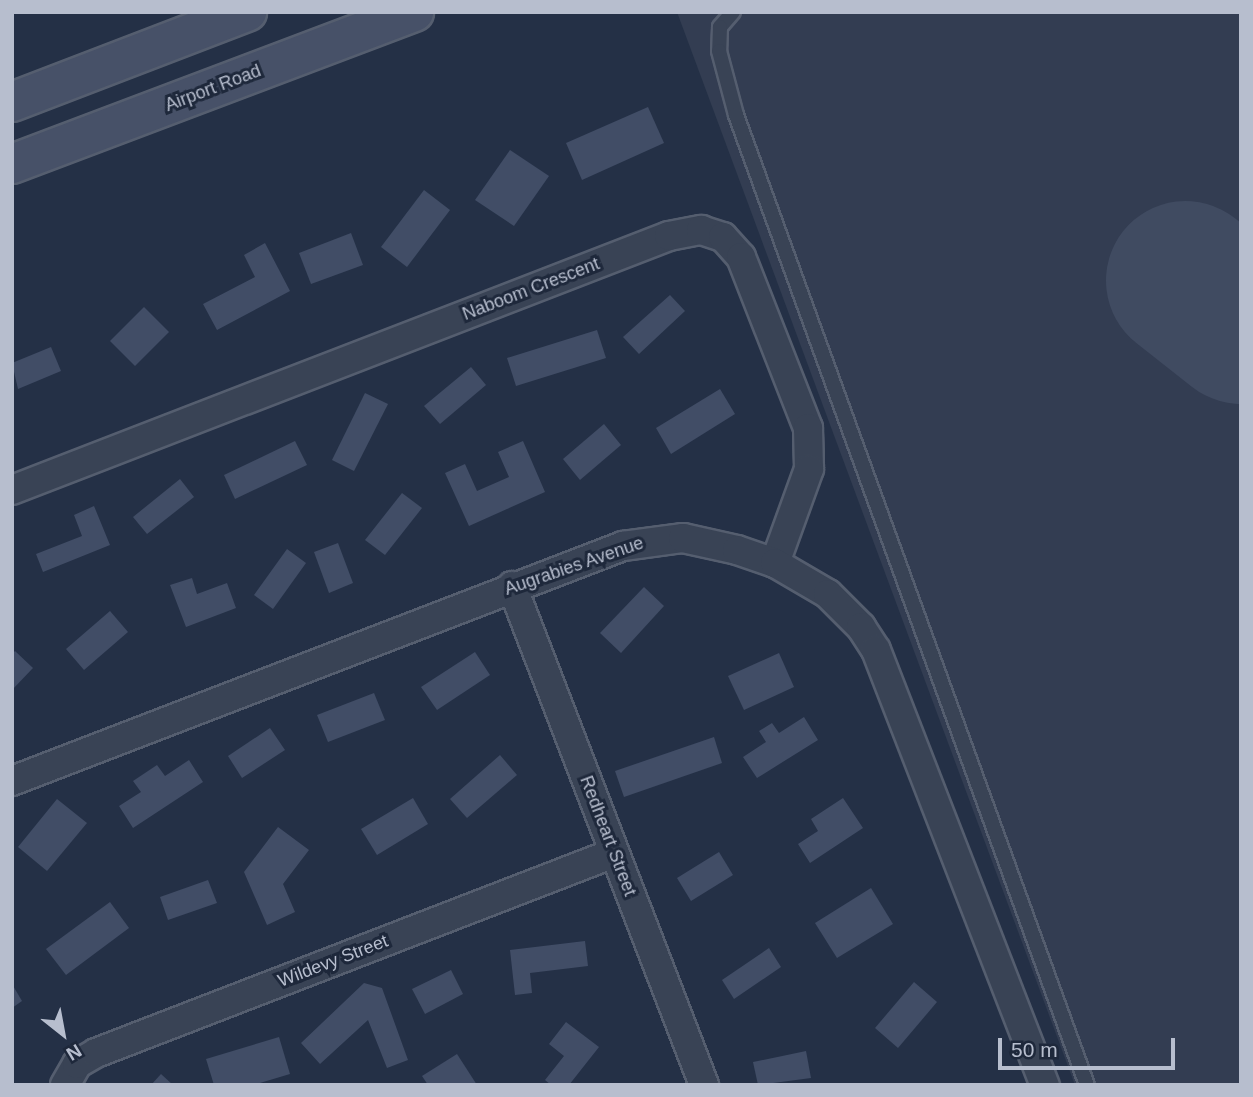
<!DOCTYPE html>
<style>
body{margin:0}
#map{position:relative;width:1253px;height:1097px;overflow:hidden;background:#243046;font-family:Helvetica,sans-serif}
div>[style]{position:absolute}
.airport>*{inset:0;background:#333d52}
.runway>*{height:159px;margin:-79.5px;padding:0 79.5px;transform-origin:79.5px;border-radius:79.5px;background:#404b61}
.building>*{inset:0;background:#414d66}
.roads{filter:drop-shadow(2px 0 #555e6f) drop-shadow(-2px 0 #555e6f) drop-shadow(0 2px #555e6f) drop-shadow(0 -2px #555e6f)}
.lane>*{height:14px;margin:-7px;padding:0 7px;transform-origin:7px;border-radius:7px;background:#394355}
.street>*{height:28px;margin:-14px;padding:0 14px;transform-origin:14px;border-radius:14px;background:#394355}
.secondary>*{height:38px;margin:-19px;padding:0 19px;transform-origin:19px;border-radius:19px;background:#475168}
span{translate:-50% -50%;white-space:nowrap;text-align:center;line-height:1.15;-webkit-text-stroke:6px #1e283b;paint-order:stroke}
.street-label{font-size:18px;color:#b7bece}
.frame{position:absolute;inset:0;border:14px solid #b7bece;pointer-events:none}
.north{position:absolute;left:28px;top:999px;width:70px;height:70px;-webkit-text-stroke:5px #1e283b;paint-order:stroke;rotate:149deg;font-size:19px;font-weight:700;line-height:28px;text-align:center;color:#b7bece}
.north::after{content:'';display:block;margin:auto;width:24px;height:32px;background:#b7bece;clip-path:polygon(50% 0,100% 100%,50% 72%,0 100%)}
.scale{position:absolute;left:998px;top:1038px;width:177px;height:32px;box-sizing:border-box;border:4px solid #b7bece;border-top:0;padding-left:9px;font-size:21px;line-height:24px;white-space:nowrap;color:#b7bece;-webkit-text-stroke:5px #1e283b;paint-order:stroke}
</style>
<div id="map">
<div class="airport">
<div style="clip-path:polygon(677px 12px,1241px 12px,1241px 1085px,1075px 1085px)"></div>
</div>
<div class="runway">
<div style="left:1185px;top:280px;width:71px;rotate:38.2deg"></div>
</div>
<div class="building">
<div style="clip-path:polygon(648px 107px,664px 143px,582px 180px,566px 143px)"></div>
<div style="clip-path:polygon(510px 150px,549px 176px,514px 226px,475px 200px)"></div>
<div style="clip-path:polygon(424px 190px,450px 210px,407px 267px,381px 247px)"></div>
<div style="clip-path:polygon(351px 233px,363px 265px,311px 284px,299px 253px)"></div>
<div style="clip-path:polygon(265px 243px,290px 291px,217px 330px,203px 304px,255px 277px,244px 255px)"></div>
<div style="clip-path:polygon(670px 295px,685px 311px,639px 354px,623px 337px)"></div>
<div style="clip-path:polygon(144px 307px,169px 332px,135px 366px,110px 341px)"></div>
<div style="clip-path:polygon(597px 330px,606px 358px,516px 386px,507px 358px)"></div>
<div style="clip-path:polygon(51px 347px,61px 371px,18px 389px,12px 363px)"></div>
<div style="clip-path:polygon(471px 367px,486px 385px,440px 424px,424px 406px)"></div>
<div style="clip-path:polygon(720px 389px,735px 414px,671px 454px,656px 428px)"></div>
<div style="clip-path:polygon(365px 393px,388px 404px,354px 471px,332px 460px)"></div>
<div style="clip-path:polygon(604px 424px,621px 445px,580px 480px,563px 459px)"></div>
<div style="clip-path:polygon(295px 441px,307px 465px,235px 499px,224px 475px)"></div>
<div style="clip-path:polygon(523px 441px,545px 492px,469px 526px,445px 473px,465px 464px,477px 491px,509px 477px,498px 452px)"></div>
<div style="clip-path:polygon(180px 479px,194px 497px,147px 534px,133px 517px)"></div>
<div style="clip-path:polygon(402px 493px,422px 508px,385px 555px,365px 540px)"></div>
<div style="clip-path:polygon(94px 506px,110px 545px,43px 572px,36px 554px,82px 536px,74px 515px)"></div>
<div style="clip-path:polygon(338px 543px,353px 583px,329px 593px,314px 552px)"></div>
<div style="clip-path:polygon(287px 549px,306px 563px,273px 609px,254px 595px)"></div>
<div style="clip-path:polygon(192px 578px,197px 594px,227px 583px,236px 608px,186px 627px,170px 585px)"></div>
<div style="clip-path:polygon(644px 587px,664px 606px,621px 653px,600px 633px)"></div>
<div style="clip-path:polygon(110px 611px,128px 632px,84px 670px,66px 649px)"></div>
<div style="clip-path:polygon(15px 651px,33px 668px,12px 690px,12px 654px)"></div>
<div style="clip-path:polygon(475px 652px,490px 675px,437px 710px,421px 687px)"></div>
<div style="clip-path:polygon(779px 653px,794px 687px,744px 710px,728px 676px)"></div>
<div style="clip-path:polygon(374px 693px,385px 720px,328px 742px,317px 715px)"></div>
<div style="clip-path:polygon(804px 717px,818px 740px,757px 778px,743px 757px,766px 742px,759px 731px,772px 723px,779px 733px)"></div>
<div style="clip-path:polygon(270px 728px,285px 750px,242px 778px,228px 756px)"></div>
<div style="clip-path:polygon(714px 737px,722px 763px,624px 797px,615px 771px)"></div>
<div style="clip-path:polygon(500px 755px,517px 775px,467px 818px,450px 799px)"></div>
<div style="clip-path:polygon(189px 760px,203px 782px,133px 828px,119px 806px,141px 792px,133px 781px,157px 765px,165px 776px)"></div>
<div style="clip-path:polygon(413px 798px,428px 824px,377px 855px,361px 829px)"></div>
<div style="clip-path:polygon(843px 798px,863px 828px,810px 863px,798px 844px,818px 831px,811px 819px)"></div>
<div style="clip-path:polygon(57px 799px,87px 823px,47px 871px,18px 847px)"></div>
<div style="clip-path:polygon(278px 827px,309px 850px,283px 884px,295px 912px,267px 925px,244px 872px)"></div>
<div style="clip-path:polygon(719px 852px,733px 875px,691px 901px,677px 878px)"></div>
<div style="clip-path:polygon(208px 880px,217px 903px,168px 920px,160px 897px)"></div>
<div style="clip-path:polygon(871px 888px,893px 924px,837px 958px,815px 923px)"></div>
<div style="clip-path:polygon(110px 902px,129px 928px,66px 975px,46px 949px)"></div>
<div style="clip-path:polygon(585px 941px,588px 966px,530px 973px,532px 993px,515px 995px,510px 950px)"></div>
<div style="clip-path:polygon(769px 948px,781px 967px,734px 999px,722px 980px)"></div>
<div style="clip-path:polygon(451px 970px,463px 994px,425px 1014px,412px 989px)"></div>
<div style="clip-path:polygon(914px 982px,937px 1002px,898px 1048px,875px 1028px)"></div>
<div style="clip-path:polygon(364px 983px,382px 988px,408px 1060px,387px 1068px,368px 1020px,320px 1064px,301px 1043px)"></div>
<div style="clip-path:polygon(12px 984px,22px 1001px,12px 1008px)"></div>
<div style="clip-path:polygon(566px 1022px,599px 1047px,569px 1085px,551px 1085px,545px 1080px,564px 1056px,549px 1044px)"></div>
<div style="clip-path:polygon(279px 1037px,290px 1074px,253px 1085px,214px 1085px,206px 1059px)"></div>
<div style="clip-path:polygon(806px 1051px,811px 1078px,758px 1085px,753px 1062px)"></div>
<div style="clip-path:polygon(457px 1054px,477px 1085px,428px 1085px,422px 1076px)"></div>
<div style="clip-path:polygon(161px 1074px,173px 1085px,151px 1085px)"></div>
</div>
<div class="roads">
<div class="lane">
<div style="left:733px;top:12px;width:20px;rotate:131deg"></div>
<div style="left:720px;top:27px;width:24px;rotate:92deg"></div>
<div style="left:719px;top:51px;width:66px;rotate:75.1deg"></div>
<div style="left:736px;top:115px;width:1032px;rotate:70.11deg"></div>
</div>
<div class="street">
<div style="left:12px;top:490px;width:704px;rotate:-21.14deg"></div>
<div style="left:669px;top:236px;width:33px;rotate:-11deg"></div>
<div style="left:701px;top:230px;width:23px;rotate:18deg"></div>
<div style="left:723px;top:237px;width:27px;rotate:48deg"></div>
<div style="left:741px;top:257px;width:184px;rotate:68.6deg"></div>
<div style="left:808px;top:428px;width:41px;rotate:88.6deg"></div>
<div style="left:809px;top:469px;width:100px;rotate:109.9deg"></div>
<div style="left:512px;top:586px;width:535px;rotate:68.95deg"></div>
<div style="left:12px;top:781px;width:655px;rotate:-21.04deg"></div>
<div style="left:623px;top:546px;width:61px;rotate:-7.6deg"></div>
<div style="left:683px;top:538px;width:55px;rotate:12.5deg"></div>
<div style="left:737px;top:550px;width:40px;rotate:18.9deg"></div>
<div style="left:775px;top:563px;width:61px;rotate:30.3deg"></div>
<div style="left:828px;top:594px;width:47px;rotate:45deg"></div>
<div style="left:861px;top:627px;width:27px;rotate:57deg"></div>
<div style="left:876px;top:650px;width:467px;rotate:68.8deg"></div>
<div style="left:65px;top:1085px;width:24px;rotate:-60deg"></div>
<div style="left:77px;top:1064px;width:22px;rotate:-30deg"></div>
<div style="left:96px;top:1053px;width:555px;rotate:-21.11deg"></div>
</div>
<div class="secondary">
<div style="left:12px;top:102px;width:252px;rotate:-21deg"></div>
<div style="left:12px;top:164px;width:430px;rotate:-20.7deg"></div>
</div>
</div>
<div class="street-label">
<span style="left:213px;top:88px;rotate:-21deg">Airport Road</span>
<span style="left:531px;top:289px;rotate:-21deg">Naboom Crescent</span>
<span style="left:574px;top:566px;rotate:-19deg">Augrabies Avenue</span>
<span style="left:608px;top:836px;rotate:69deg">Redheart Street</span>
<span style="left:333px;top:961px;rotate:-21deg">Wildevy Street</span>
</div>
<div class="frame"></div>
<div class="north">N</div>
<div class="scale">50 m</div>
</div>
